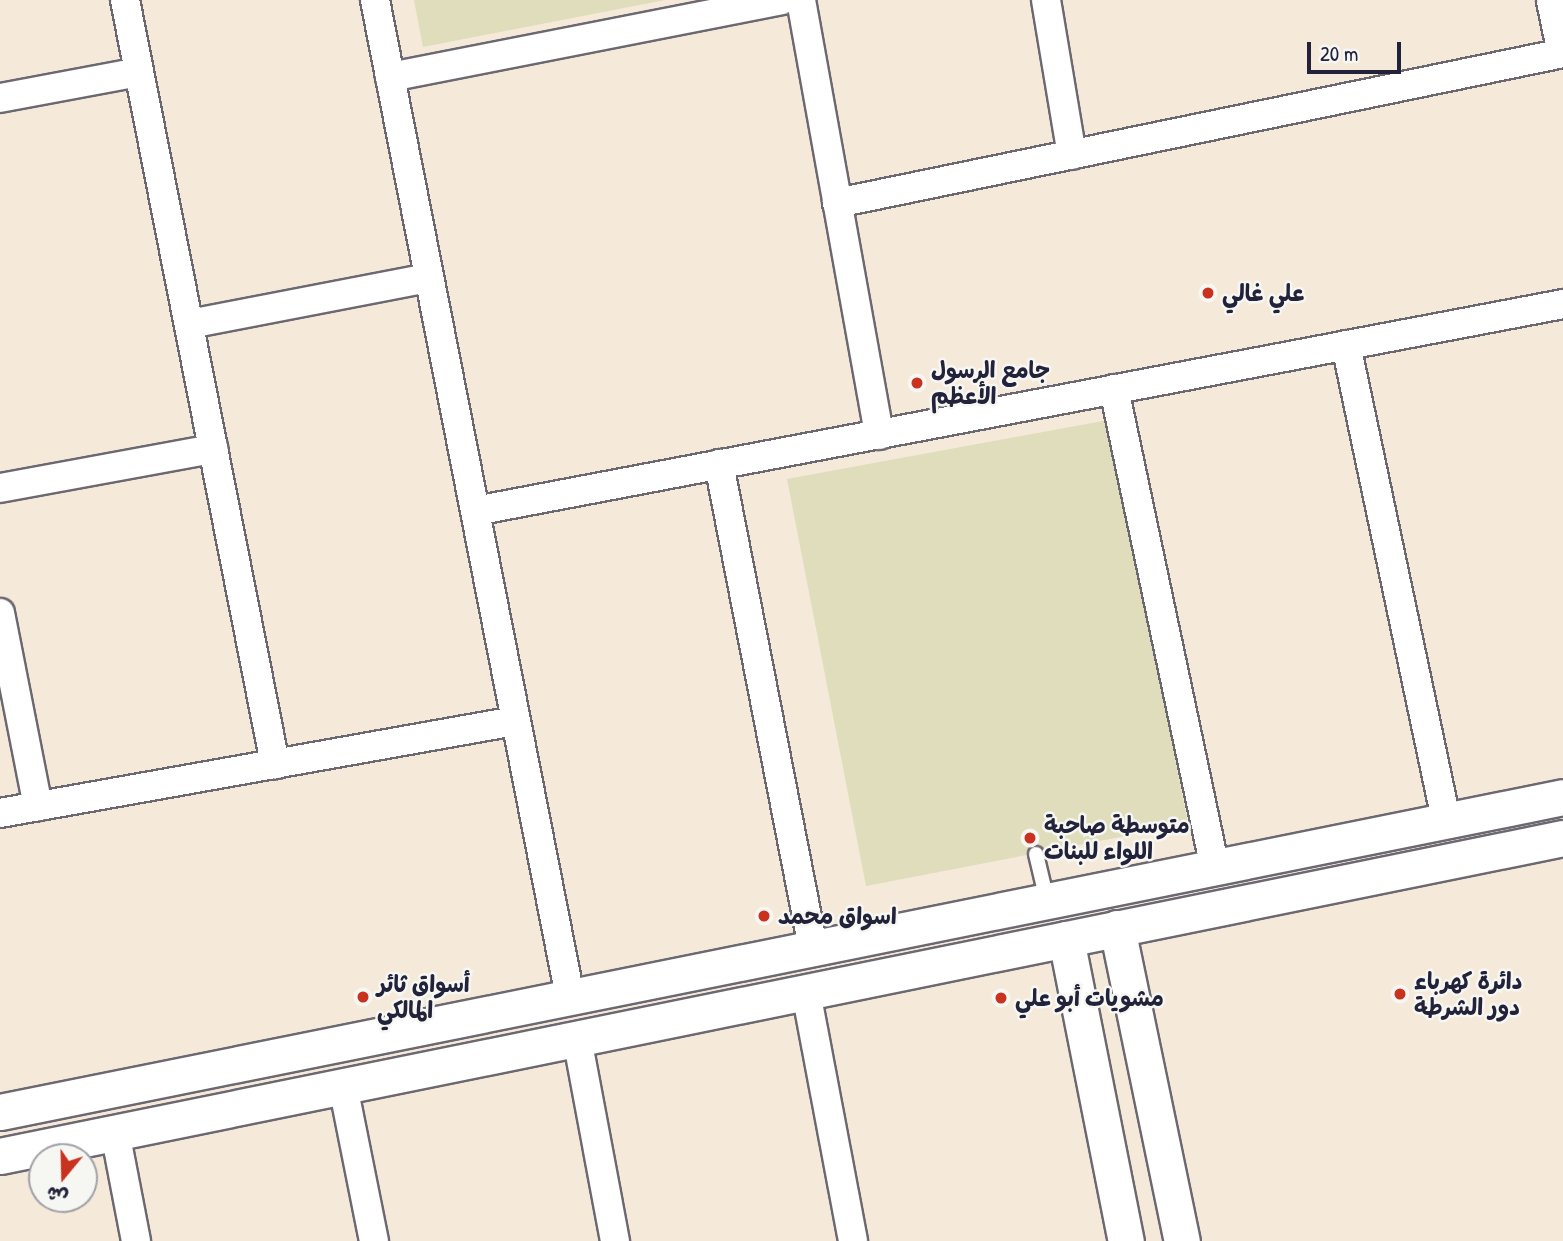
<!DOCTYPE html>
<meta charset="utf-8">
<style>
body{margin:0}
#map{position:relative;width:1563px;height:1241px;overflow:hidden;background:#f5e9d9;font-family:"Patrick Hand","Playpen Sans Arabic",sans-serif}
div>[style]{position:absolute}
.built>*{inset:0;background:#dfddbb}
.roads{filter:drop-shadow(2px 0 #6c6872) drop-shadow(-2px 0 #6c6872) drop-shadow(0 2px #6c6872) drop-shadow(0 -2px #6c6872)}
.service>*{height:14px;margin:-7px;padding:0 7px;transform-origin:7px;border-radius:7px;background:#fff}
.minor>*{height:28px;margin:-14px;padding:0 14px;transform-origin:14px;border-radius:14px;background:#fff}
.tertiary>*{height:35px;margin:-17.5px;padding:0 17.5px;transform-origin:17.5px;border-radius:17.5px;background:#fff}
.dots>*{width:19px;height:19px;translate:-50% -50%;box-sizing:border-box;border:4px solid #f6f6f2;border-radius:50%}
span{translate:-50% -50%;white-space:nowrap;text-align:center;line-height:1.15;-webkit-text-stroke:5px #f6f6f2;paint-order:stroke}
.poi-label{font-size:23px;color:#22223b;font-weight:700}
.left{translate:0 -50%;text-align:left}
.north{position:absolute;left:28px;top:1143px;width:70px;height:70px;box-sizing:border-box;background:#f6f6f2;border:2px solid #a1a1a9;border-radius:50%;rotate:199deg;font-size:19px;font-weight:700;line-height:28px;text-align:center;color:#22223b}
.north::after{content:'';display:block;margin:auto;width:24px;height:32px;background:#c8321e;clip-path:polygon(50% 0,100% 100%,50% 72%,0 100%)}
.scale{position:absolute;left:1307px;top:42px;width:94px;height:32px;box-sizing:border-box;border:4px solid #22223b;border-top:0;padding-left:9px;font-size:21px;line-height:24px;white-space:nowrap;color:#22223b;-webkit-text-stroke:5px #f6f6f2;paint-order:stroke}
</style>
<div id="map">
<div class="built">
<div style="clip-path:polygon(414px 0,665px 0,423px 47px)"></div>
<div style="clip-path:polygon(1108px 420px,1188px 824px,866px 886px,787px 479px)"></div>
</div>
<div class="roads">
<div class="service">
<div style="left:1036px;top:854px;width:47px;rotate:76.6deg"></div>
</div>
<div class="minor">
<div style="left:125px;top:0;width:779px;rotate:78.89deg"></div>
<div style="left:375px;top:0;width:1016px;rotate:78.93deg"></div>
<div style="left:801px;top:0;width:442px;rotate:79.8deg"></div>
<div style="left:1046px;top:0;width:157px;rotate:80.5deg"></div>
<div style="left:390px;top:77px;width:399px;rotate:-11.1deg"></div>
<div style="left:0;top:98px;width:141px;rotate:-10.6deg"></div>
<div style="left:837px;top:203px;width:741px;rotate:-11.67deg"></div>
<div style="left:189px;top:324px;width:244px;rotate:-10.9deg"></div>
<div style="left:1346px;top:345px;width:486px;rotate:78.1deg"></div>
<div style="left:1114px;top:389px;width:489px;rotate:78.1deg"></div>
<div style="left:719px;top:464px;width:491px;rotate:79deg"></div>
<div style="left:0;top:488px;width:217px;rotate:-10.4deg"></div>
<div style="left:475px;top:511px;width:1108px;rotate:-10.77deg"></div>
<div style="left:0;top:613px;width:197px;rotate:78.9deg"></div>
<div style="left:0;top:813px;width:523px;rotate:-10.13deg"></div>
<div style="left:806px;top:992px;width:253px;rotate:79.3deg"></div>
<div style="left:577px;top:1038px;width:207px;rotate:79.4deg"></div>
<div style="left:343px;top:1086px;width:158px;rotate:78.7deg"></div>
<div style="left:115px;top:1132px;width:111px;rotate:79.1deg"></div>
</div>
<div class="tertiary">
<div style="left:1554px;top:0;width:44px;rotate:78.2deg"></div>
<div style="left:1117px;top:928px;width:320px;rotate:78.3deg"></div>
<div style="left:1066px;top:939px;width:308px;rotate:78.8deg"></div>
<div style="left:0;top:1112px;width:1594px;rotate:-11.39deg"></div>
<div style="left:0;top:1156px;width:1595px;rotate:-11.5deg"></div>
</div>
</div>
<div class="dots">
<div style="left:1208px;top:293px;background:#c8321e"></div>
<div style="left:917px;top:383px;background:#c8321e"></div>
<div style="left:1030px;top:838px;background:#c8321e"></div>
<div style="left:764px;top:916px;background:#c8321e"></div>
<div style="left:1400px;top:994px;background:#c8321e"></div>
<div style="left:363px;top:997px;background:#c8321e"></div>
<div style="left:1001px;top:998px;background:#c8321e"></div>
</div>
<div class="poi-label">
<span class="left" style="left:1222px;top:293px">علي غالي</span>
<span class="left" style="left:931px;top:383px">جامع الرسول<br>الأعظم</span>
<span class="left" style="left:1044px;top:838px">متوسطة صاحبة<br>اللواء للبنات</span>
<span class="left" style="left:778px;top:916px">اسواق محمد</span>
<span class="left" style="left:1414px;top:994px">دائرة كهرباء<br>دور الشرطة</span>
<span class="left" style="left:377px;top:997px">أسواق ثائر<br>المالكي</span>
<span class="left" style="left:1015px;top:998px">مشويات أبو علي</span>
</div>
<div class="north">ش</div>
<div class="scale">20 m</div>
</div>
